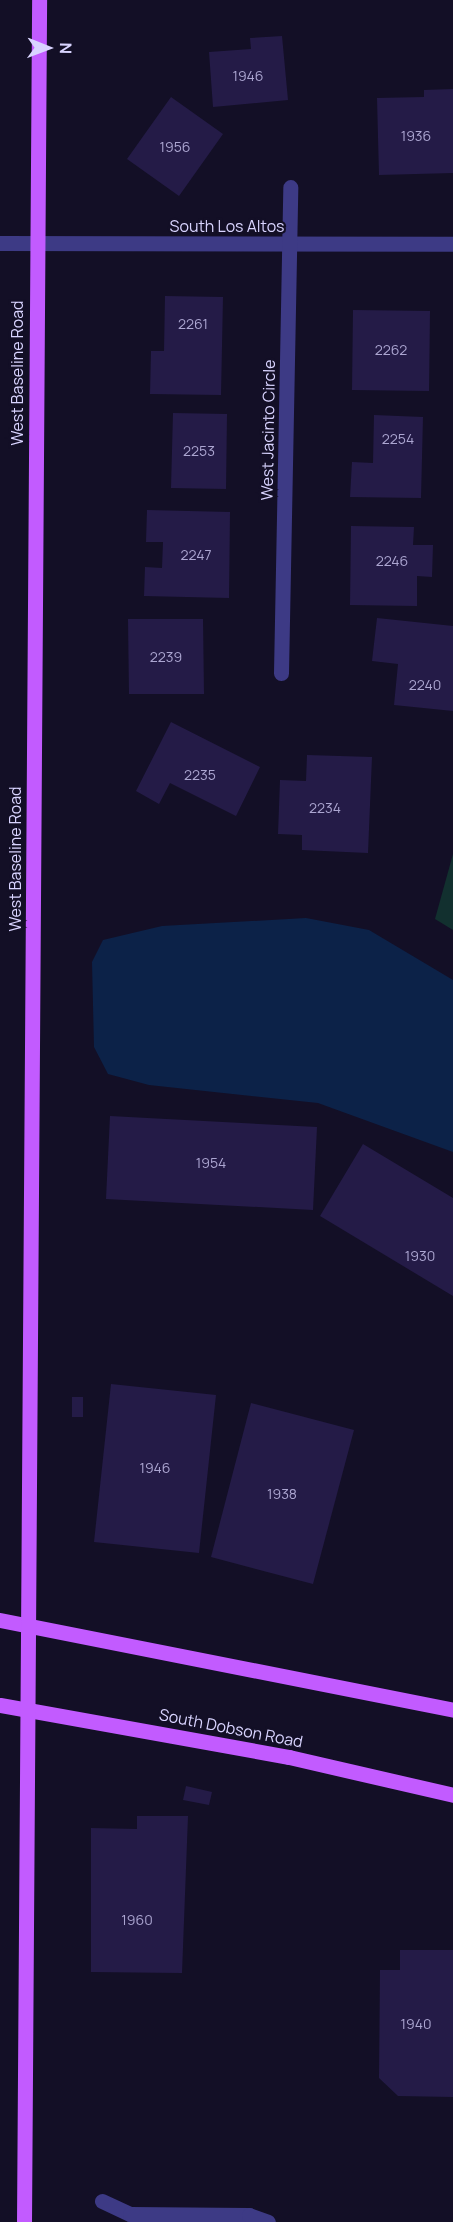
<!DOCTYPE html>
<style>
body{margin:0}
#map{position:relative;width:453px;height:2222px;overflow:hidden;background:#130f26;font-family:Manrope,sans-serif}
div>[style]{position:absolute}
.green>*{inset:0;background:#12302f}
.water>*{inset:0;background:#0c2248}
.building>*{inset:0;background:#241b47}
.minor>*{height:15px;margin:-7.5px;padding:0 7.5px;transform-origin:7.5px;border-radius:7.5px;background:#3d3a85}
.major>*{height:15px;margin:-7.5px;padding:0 7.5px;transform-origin:7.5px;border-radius:7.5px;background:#c25bff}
span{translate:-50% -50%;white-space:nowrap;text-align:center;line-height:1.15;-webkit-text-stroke:4.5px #130f26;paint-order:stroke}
.number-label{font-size:14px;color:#aca6d1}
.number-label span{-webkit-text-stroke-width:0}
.street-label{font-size:16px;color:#d9d4ff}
.north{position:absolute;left:18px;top:18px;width:60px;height:60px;-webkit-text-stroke:4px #130f26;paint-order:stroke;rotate:91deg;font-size:16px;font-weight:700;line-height:24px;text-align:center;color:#d9d4ff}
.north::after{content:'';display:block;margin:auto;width:21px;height:27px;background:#d9d4ff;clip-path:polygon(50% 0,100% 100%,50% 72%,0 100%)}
</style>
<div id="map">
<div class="green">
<div style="clip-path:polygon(453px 854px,453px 930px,435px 919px)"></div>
</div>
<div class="water">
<div style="clip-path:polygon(306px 918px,369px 930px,453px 980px,453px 1152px,318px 1103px,149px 1085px,108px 1074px,94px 1047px,92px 962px,103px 940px,162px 926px)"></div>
</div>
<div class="building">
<div style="clip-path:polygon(282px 36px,288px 100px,213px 107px,209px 52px,251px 49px,250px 38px)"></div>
<div style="clip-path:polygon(453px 89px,453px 173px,379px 175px,377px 98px,424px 97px,424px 90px)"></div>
<div style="clip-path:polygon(171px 97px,223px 134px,179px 196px,127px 159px)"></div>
<div style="clip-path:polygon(165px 296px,223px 297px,221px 395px,150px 394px,151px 351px,164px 351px)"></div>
<div style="clip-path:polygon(353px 310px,430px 311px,429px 391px,352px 390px)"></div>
<div style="clip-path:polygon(173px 413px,227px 414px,226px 489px,171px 488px)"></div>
<div style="clip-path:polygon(374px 415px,423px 417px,421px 498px,350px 497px,352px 462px,373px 463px)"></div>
<div style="clip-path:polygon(147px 510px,230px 512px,229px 598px,144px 596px,145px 567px,162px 568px,163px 542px,146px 542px)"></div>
<div style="clip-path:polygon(351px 526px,414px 527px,413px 545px,433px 545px,432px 577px,417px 576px,417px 606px,350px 605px)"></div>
<div style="clip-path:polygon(377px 618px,453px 626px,453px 711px,394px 705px,398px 664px,372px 661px)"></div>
<div style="clip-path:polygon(128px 619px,203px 619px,204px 694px,129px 694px)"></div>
<div style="clip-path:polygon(171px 722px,260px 767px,236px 816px,170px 783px,159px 804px,136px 791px)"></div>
<div style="clip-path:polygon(307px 755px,372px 757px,368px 853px,302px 850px,302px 835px,278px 834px,280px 780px,306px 781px)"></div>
<div style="clip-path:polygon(110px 1116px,317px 1127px,313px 1210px,106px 1199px)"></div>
<div style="clip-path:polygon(363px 1144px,453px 1198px,453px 1296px,320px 1216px)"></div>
<div style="clip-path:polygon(111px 1384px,216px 1395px,199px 1553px,94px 1542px)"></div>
<div style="clip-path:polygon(72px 1397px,83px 1397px,83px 1417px,72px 1417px)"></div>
<div style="clip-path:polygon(251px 1403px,354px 1430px,313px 1584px,211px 1557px)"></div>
<div style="clip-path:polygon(186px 1786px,212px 1792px,209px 1805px,183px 1800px)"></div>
<div style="clip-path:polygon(137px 1816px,188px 1816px,182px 1973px,91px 1972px,91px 1828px,137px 1829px)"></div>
<div style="clip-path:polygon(400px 1950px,453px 1950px,453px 2097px,398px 2096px,379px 2078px,380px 1970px,400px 1970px)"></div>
</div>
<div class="minor">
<div style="left:0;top:243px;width:453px;rotate:0.1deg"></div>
<div style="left:281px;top:673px;width:486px;rotate:-88.9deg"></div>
<div style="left:102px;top:2201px;width:31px;rotate:25deg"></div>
<div style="left:130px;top:2214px;width:119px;rotate:0.5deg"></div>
<div style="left:249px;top:2215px;width:20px;rotate:20deg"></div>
</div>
<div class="major">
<div style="left:0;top:1620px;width:462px;rotate:11.2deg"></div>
<div style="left:0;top:1705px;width:294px;rotate:10.2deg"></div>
<div style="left:289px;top:1757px;width:168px;rotate:13deg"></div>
<div style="left:24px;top:2222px;width:2222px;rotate:-89.61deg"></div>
</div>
<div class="number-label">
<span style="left:248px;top:76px">1946</span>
<span style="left:416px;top:136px">1936</span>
<span style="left:175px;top:147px">1956</span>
<span style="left:193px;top:324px">2261</span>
<span style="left:391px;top:350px">2262</span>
<span style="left:398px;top:439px">2254</span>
<span style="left:199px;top:451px">2253</span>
<span style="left:196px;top:555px">2247</span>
<span style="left:392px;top:561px">2246</span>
<span style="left:166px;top:657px">2239</span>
<span style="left:425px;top:685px">2240</span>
<span style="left:200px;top:775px">2235</span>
<span style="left:325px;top:808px">2234</span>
<span style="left:211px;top:1163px">1954</span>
<span style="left:420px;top:1256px">1930</span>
<span style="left:155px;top:1468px">1946</span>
<span style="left:282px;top:1494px">1938</span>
<span style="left:137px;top:1920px">1960</span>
<span style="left:416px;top:2024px">1940</span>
</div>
<div class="street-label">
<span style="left:227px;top:226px">South Los Altos</span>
<span style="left:17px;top:373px;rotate:-90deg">West Baseline Road</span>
<span style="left:268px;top:430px;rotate:-89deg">West Jacinto Circle</span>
<span style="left:15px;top:859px;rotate:-90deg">West Baseline Road</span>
<span style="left:231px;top:1728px;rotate:11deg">South Dobson Road</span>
</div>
<div class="north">N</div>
</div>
